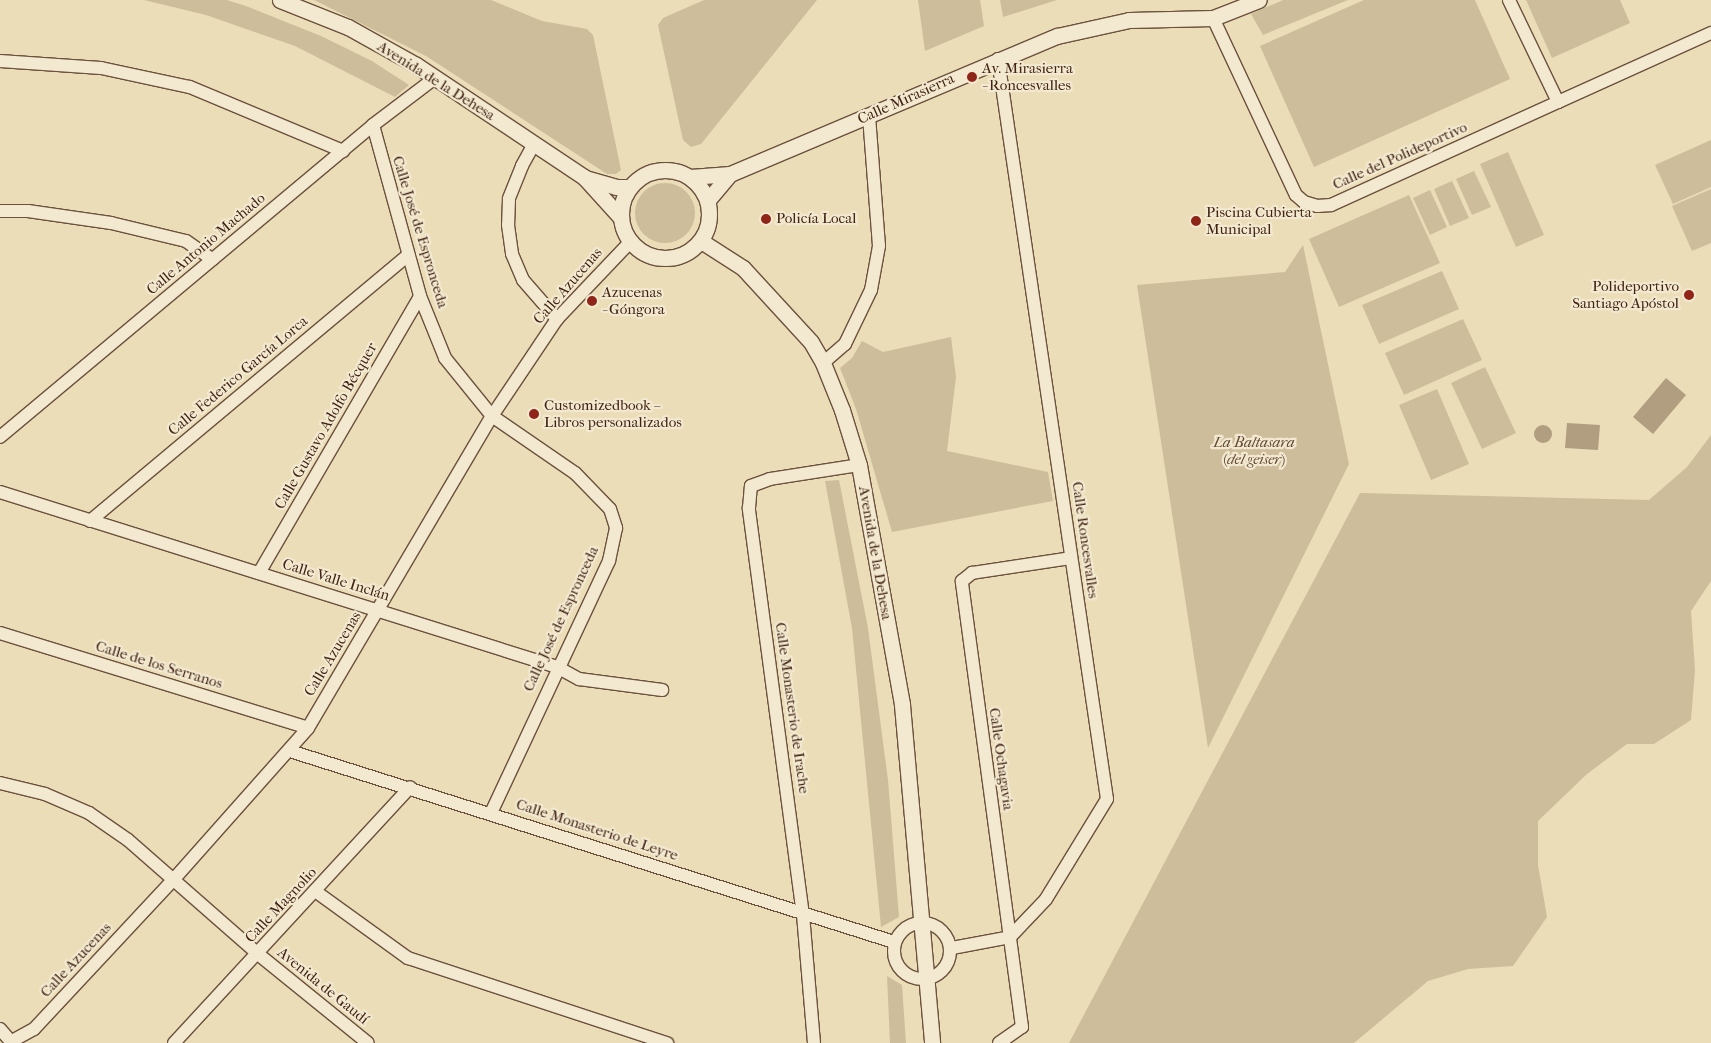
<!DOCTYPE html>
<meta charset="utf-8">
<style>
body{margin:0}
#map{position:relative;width:1711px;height:1043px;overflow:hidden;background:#ebddb7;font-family:"IM FELL French Canon",serif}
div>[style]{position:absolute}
.green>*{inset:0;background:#cebd9b}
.round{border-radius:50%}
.water>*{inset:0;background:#b19d80}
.roads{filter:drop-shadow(1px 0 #6c513d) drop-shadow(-1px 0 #6c513d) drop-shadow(0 1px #6c513d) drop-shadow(0 -1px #6c513d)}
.minor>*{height:12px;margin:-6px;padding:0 6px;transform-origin:6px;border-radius:6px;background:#f2e9d0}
.minor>.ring{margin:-6px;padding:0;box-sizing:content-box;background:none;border:12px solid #f2e9d0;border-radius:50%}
.tertiary>*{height:15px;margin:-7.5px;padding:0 7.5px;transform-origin:7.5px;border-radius:7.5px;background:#f2e9d0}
.tertiary>.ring{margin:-7.5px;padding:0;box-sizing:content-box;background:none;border:15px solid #f2e9d0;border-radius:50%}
.dots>*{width:14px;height:14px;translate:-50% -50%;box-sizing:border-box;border:2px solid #f2e9d0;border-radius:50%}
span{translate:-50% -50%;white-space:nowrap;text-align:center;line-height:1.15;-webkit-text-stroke:4.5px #f2e9d0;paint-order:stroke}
.poi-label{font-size:15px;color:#412214}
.left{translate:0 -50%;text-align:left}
.right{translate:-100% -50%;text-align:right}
.street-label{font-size:15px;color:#412214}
.park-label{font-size:15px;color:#644936;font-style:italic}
</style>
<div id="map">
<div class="green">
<div style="clip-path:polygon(144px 0,227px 0,246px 6px,321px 36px,372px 61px,409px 85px,395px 97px,295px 46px,206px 15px)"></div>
<div style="clip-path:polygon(314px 0,491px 0,542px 21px,587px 29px,593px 35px,621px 170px,616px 174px,607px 174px,426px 56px)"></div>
<div style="clip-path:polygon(704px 0,817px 0,701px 144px,691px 147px,683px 140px,658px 25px,663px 18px)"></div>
<div style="clip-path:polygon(918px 0,980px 0,984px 26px,925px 51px)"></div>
<div style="clip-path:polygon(1000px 0,1057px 0,1003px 17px)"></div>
<div style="clip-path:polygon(1283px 0,1348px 0,1263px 35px,1251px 14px)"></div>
<div style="clip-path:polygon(1364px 0,1475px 0,1510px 79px,1314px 167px,1260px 46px)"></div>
<div style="clip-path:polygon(1526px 0,1620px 0,1630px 23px,1552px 58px)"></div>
<div style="clip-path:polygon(1711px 140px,1711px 187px,1673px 204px,1655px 165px)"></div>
<div style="clip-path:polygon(1508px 152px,1544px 235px,1516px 247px,1480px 164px)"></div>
<div style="clip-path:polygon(1474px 171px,1491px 207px,1472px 215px,1456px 179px)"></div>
<div style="clip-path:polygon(1452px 181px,1469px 218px,1450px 226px,1434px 189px)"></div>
<div class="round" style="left:635px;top:183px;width:60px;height:60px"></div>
<div style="clip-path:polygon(1711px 189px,1711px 243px,1692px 251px,1672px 206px)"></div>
<div style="clip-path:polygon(1430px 190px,1447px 227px,1430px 235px,1413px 198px)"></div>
<div style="clip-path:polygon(1409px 195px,1440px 263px,1339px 307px,1309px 239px)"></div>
<div style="clip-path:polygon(1303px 245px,1349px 464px,1208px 748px,1137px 285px,1285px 272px)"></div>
<div style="clip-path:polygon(1442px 271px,1459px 309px,1379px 344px,1362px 305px)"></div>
<div style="clip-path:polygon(1463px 319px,1482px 360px,1404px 395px,1385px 353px)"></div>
<div style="clip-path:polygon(951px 337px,956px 377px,947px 451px,1048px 472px,1053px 501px,892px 532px,856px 409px,840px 368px,852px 358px,862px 341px,883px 352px)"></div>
<div style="clip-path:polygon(1485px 367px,1516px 433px,1482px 449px,1451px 383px)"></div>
<div style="clip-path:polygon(1437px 389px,1469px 464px,1431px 480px,1399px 405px)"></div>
<div style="clip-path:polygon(1711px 435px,1711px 581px,1691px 611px,1695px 670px,1691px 720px,1654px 744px,1627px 744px,1587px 774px,1538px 821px,1538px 865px,1547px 917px,1513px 966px,1468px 969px,1428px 981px,1354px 1043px,1069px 1043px,1360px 493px,1649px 500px,1687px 467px)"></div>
<div style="clip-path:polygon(839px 480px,868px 628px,888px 780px,899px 917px,881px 927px,852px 628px,825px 481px)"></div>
<div style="clip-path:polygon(887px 976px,902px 985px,906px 1043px,890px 1043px)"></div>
</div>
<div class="water">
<div style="clip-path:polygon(1666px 378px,1686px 395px,1653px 434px,1633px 417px)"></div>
<div style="clip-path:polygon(1567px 423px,1600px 425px,1598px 450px,1565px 448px)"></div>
<div class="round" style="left:1534px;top:425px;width:18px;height:18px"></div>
</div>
<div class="roads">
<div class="minor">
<div style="left:1213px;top:18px;width:195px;rotate:64.9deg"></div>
<div style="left:1296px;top:195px;width:11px;rotate:41deg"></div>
<div style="left:1304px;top:202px;width:14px;rotate:17deg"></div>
<div style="left:1317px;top:206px;width:14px;rotate:-4deg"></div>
<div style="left:1331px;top:205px;width:249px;rotate:-24.4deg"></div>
<div style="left:1558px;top:102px;width:113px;rotate:-115.7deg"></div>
<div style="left:0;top:61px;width:101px;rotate:4deg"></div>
<div style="left:101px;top:68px;width:91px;rotate:12.1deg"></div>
<div style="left:190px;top:87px;width:166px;rotate:22.7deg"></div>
<div style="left:1558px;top:102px;width:168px;rotate:-24.3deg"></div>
<div style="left:373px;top:125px;width:177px;rotate:74.6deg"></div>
<div style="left:420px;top:296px;width:67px;rotate:68deg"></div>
<div style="left:445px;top:358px;width:75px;rotate:51deg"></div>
<div style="left:492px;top:416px;width:101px;rotate:34.5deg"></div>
<div style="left:575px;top:473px;width:50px;rotate:45.8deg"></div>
<div style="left:610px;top:509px;width:20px;rotate:72deg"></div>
<div style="left:616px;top:528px;width:34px;rotate:102deg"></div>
<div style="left:609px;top:561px;width:278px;rotate:115.1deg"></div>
<div style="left:534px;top:144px;width:25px;rotate:119deg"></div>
<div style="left:522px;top:166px;width:35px;rotate:112deg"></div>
<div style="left:509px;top:199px;width:26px;rotate:92deg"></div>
<div style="left:508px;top:225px;width:29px;rotate:82deg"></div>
<div style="left:512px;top:254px;width:28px;rotate:67deg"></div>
<div style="left:523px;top:280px;width:52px;rotate:48.9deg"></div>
<div style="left:0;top:211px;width:28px"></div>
<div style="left:28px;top:211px;width:84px;rotate:8.2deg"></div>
<div style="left:111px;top:223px;width:77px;rotate:13.5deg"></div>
<div style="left:186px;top:241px;width:32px;rotate:35deg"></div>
<div style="left:823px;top:363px;width:29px;rotate:-41deg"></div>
<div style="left:845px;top:344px;width:60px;rotate:-64.3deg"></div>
<div style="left:871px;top:290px;width:45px;rotate:-79.7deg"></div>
<div style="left:879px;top:246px;width:131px;rotate:-94.4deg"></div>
<div style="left:0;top:437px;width:486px;rotate:-39.9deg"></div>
<div style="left:373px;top:125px;width:78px;rotate:-37.2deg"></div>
<div style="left:0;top:492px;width:584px;rotate:17.44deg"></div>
<div style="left:557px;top:667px;width:25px;rotate:29deg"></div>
<div style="left:579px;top:679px;width:84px;rotate:7.5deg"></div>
<div style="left:90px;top:521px;width:415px;rotate:-39.9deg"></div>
<div style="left:259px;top:573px;width:320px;rotate:-59.8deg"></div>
<div style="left:0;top:633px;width:322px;rotate:17.1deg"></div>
<div style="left:290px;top:751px;width:633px;rotate:17.55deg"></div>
<div style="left:0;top:783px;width:46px;rotate:13.7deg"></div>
<div style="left:45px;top:794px;width:48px;rotate:23.4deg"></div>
<div style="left:89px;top:813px;width:47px;rotate:34.7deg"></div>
<div style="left:128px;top:840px;width:173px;rotate:41.2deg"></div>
<div style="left:258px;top:954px;width:141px;rotate:39deg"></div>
<div style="left:315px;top:891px;width:115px;rotate:35.8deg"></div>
<div style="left:408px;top:958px;width:273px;rotate:18.2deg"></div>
<div class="ring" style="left:894px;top:923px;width:44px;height:44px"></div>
<div style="left:952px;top:948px;width:59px;rotate:-10.7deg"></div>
<div style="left:1010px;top:937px;width:52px;rotate:-46.5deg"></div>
<div style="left:1046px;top:899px;width:117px;rotate:-58.6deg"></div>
<div style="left:1107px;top:799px;width:748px;rotate:-98.38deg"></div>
<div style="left:0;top:1029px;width:18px;rotate:49deg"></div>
<div style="left:12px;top:1041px;width:25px;rotate:-29deg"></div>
<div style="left:34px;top:1029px;width:205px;rotate:-47deg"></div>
<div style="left:174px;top:879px;width:202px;rotate:-48.4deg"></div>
<div style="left:308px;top:728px;width:362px;rotate:-59.5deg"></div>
<div style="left:492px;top:416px;width:117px;rotate:-56.2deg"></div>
<div style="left:557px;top:319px;width:106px;rotate:-46.5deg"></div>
<div style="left:174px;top:1043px;width:348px;rotate:-47.3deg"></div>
<div style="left:814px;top:1043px;width:128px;rotate:-94.9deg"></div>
<div style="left:803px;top:915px;width:411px;rotate:-97.6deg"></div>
<div style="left:749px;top:508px;width:22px;rotate:-85deg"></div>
<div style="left:751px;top:486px;width:20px;rotate:-20deg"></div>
<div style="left:770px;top:479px;width:90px;rotate:-8.9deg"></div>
<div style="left:999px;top:1043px;width:28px;rotate:-35deg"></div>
<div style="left:1022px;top:1027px;width:450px;rotate:-97.7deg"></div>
<div style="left:962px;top:581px;width:13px;rotate:-39deg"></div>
<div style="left:972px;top:573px;width:100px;rotate:-8.6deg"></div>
</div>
<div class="tertiary">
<div style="left:280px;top:0;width:73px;rotate:21.7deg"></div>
<div style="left:348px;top:27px;width:78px;rotate:29.2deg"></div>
<div style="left:416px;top:65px;width:202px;rotate:33.7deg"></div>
<div style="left:584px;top:177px;width:55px;rotate:47.9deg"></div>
<div class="ring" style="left:621px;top:170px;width:73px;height:73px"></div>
<div style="left:690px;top:177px;width:40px;rotate:-4.3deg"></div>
<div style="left:730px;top:174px;width:355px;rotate:-22.9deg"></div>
<div style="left:1057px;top:36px;width:74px;rotate:-12.5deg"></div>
<div style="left:1129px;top:20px;width:84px;rotate:-1.4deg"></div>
<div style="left:1213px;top:18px;width:49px;rotate:-21.4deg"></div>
<div style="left:585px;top:178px;width:32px;rotate:16deg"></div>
<div style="left:616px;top:187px;width:14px"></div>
<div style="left:708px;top:200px;width:34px;rotate:-50deg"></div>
<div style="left:701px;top:241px;width:50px;rotate:32.7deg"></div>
<div style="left:743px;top:268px;width:100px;rotate:47.4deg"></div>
<div style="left:811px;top:342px;width:24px;rotate:60deg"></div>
<div style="left:823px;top:363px;width:51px;rotate:68deg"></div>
<div style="left:842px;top:410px;width:58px;rotate:72.8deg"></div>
<div style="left:859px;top:465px;width:244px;rotate:79.8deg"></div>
<div style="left:902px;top:705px;width:339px;rotate:84.9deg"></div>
</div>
</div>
<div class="dots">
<div style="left:972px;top:77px;background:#8f2418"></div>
<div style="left:766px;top:219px;background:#8f2418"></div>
<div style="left:1196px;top:221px;background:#8f2418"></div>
<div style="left:1689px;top:295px;background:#8f2418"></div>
<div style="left:592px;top:301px;background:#8f2418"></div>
<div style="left:534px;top:414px;background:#8f2418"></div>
</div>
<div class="poi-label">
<span class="left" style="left:982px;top:77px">Av. Mirasierra<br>- Roncesvalles</span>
<span class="left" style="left:1206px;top:221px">Piscina Cubierta<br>Municipal</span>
<span class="left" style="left:776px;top:219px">Policía Local</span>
<span class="right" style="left:1679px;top:295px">Polideportivo<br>Santiago Apóstol</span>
<span class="left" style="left:602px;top:301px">Azucenas<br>- Góngora</span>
<span class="left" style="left:544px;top:414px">Customizedbook –<br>Libros personalizados</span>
</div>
<div class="street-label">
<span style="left:436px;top:81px;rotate:32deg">Avenida de la Dehesa</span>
<span style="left:906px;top:99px;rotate:-24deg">Calle Mirasierra</span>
<span style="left:1400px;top:156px;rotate:-24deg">Calle del Polideportivo</span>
<span style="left:420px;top:232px;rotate:73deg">Calle José de Espronceda</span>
<span style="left:206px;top:244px;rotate:-40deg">Calle Antonio Machado</span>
<span style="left:568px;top:286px;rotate:-49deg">Calle Azucenas</span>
<span style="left:238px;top:376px;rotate:-40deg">Calle Federico García Lorca</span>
<span style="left:326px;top:426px;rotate:-60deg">Calle Gustavo Adolfo Bécquer</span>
<span style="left:1085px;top:540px;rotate:82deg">Calle Roncesvalles</span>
<span style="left:875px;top:553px;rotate:80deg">Avenida de la Dehesa</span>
<span style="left:336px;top:580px;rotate:17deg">Calle Valle Inclán</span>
<span style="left:561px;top:619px;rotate:-65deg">Calle José de Espronceda</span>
<span style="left:333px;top:654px;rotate:-59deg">Calle Azucenas</span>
<span style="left:159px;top:665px;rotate:17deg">Calle de los Serranos</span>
<span style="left:792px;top:708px;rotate:82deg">Calle Monasterio de Irache</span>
<span style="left:1001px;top:759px;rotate:82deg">Calle Ochagavia</span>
<span style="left:597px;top:830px;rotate:18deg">Calle Monasterio de Leyre</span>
<span style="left:281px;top:905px;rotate:-47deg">Calle Magnolio</span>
<span style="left:76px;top:960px;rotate:-47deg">Calle Azucenas</span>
<span style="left:323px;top:986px;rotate:39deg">Avenida de Gaudí</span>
</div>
<div class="park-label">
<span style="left:1254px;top:451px">La Baltasara<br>(del geiser)</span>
</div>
</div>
